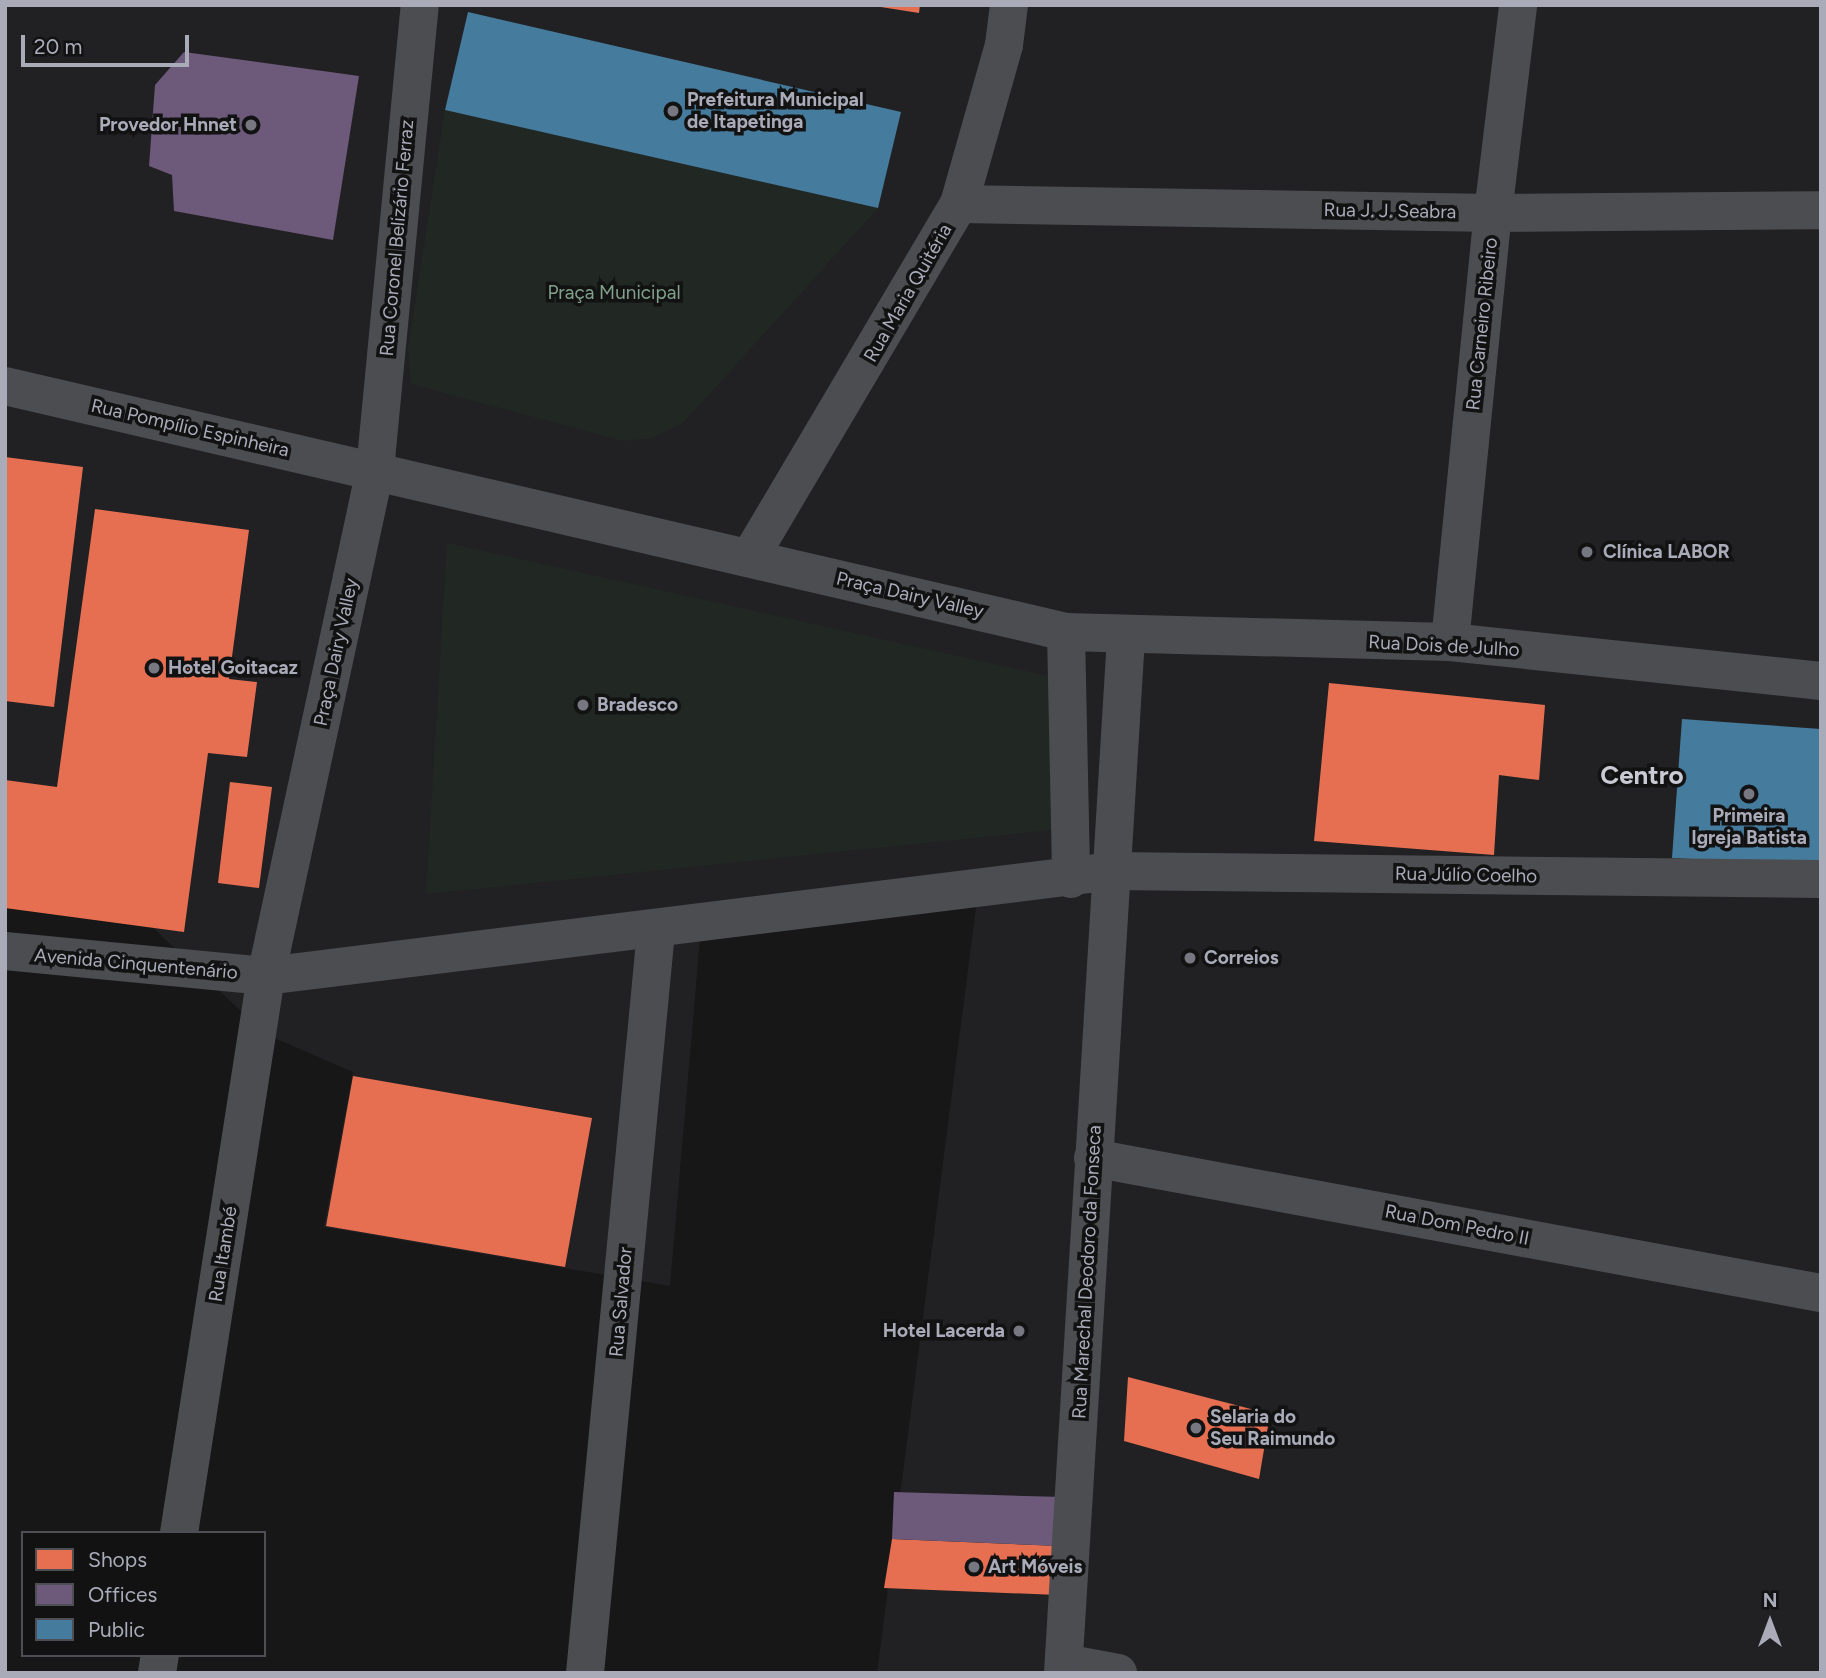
<!DOCTYPE html>
<meta charset="utf-8">
<style>
body{margin:0}
#map{position:relative;width:1826px;height:1678px;overflow:hidden;background:#171718;font-family:Figtree,sans-serif}
div>[style]{position:absolute}
.built>*{inset:0;background:#212123}
.green>*{inset:0;background:#212823}
.shops>*{inset:0;background:#e76f51}
.offices>*{inset:0;background:#6d597a}
.public>*{inset:0;background:#457b9d}
.pedestrian>*{height:38px;margin:-19px;padding:0 19px;transform-origin:19px;border-radius:19px;background:#4c4d50}
.minor>*{height:38px;margin:-19px;padding:0 19px;transform-origin:19px;border-radius:19px;background:#4c4d50}
.dots>*{width:19px;height:19px;translate:-50% -50%;box-sizing:border-box;border:4px solid #121213;border-radius:50%}
span{translate:-50% -50%;white-space:nowrap;text-align:center;line-height:1.15;-webkit-text-stroke:7px #121213;paint-order:stroke}
.poi-label{font-size:19px;color:#a9abb8;font-weight:700}
.left{translate:0 -50%;text-align:left}
.right{translate:-100% -50%;text-align:right}
.street-label{font-size:19px;color:#a9abb8}
.park-label{font-size:19px;color:#81a18b}
.district-label{font-size:26px;color:#cacad4;font-weight:700}
.frame{position:absolute;inset:0;border:7px solid #a9abb8;pointer-events:none}
.legend{position:absolute;left:21px;top:1531px;width:245px;height:126px;box-sizing:border-box;background:#121213;border:2px solid #4e4f55;margin:0;padding:9px 12px;list-style:none;font-size:21px;color:#a9abb8}
.legend li{display:flex;align-items:center;gap:14px;height:35px}
.legend b{width:35px;border:2px solid #4e4f55}
.north{position:absolute;left:1735px;top:1587px;width:70px;height:70px;-webkit-text-stroke:5px #121213;paint-order:stroke;rotate:0deg;font-size:19px;font-weight:700;line-height:28px;text-align:center;color:#a9abb8}
.north::after{content:'';display:block;margin:auto;width:24px;height:32px;background:#a9abb8;clip-path:polygon(50% 0,100% 100%,50% 72%,0 100%)}
.scale{position:absolute;left:21px;top:35px;width:168px;height:32px;box-sizing:border-box;border:4px solid #a9abb8;border-top:0;padding-left:9px;font-size:21px;line-height:24px;white-space:nowrap;color:#a9abb8;-webkit-text-stroke:5px #121213;paint-order:stroke}
</style>
<div id="map">
<div class="built">
<div style="clip-path:polygon(5px 5px,1821px 5px,1821px 1673px,877px 1673px,978px 892px,700px 939px,670px 1286px,324px 1227px,353px 1072px,265px 1034px,5px 787px)"></div>
</div>
<div class="green">
<div style="clip-path:polygon(445px 110px,878px 208px,683px 423px,652px 438px,623px 441px,411px 384px,408px 349px)"></div>
<div style="clip-path:polygon(447px 543px,1062px 679px,1061px 829px,426px 894px)"></div>
</div>
<div class="shops">
<div style="clip-path:polygon(868px 5px,920px 5px,919px 13px)"></div>
<div style="clip-path:polygon(5px 457px,83px 467px,54px 707px,5px 701px)"></div>
<div style="clip-path:polygon(95px 509px,249px 530px,229px 679px,257px 682px,247px 757px,208px 753px,184px 932px,5px 908px,5px 780px,57px 787px)"></div>
<div style="clip-path:polygon(1329px 683px,1545px 705px,1539px 780px,1499px 775px,1494px 855px,1314px 841px)"></div>
<div style="clip-path:polygon(230px 782px,272px 787px,259px 888px,218px 883px)"></div>
<div style="clip-path:polygon(353px 1076px,592px 1118px,565px 1267px,326px 1226px)"></div>
<div style="clip-path:polygon(1128px 1377px,1270px 1414px,1259px 1479px,1124px 1441px)"></div>
<div style="clip-path:polygon(892px 1539px,1060px 1546px,1058px 1595px,884px 1588px)"></div>
</div>
<div class="offices">
<div style="clip-path:polygon(184px 52px,359px 76px,333px 240px,174px 211px,172px 175px,149px 166px,155px 85px)"></div>
<div style="clip-path:polygon(894px 1492px,1062px 1497px,1060px 1546px,892px 1539px)"></div>
</div>
<div class="public">
<div style="clip-path:polygon(468px 12px,901px 112px,878px 208px,445px 110px)"></div>
<div style="clip-path:polygon(1682px 719px,1821px 729px,1821px 866px,1672px 858px)"></div>
</div>
<div class="pedestrian">
<div style="left:1450px;top:642px;width:431px;rotate:-84.3deg"></div>
</div>
<div class="minor">
<div style="left:959px;top:204px;width:534px;rotate:0.97deg"></div>
<div style="left:1493px;top:213px;width:328px;rotate:-0.5deg"></div>
<div style="left:1493px;top:213px;width:209px;rotate:-83.1deg"></div>
<div style="left:5px;top:386px;width:1089px;rotate:13.05deg"></div>
<div style="left:1066px;top:632px;width:247px;rotate:88.8deg"></div>
<div style="left:750px;top:557px;width:410px;rotate:-59.4deg"></div>
<div style="left:959px;top:204px;width:165px;rotate:-74.2deg"></div>
<div style="left:1004px;top:45px;width:40px;rotate:-82.9deg"></div>
<div style="left:1066px;top:632px;width:384px;rotate:1.5deg"></div>
<div style="left:1450px;top:642px;width:373px;rotate:6deg"></div>
<div style="left:5px;top:951px;width:262px;rotate:5.5deg"></div>
<div style="left:266px;top:976px;width:852px;rotate:-7.07deg"></div>
<div style="left:1112px;top:871px;width:709px;rotate:0.65deg"></div>
<div style="left:1093px;top:1158px;width:740px;rotate:10.51deg"></div>
<div style="left:179px;top:1533px;width:564px;rotate:-81.12deg"></div>
<div style="left:266px;top:976px;width:518px;rotate:-77.84deg"></div>
<div style="left:375px;top:470px;width:467px;rotate:-84.5deg"></div>
<div style="left:1064px;top:1663px;width:55px;rotate:10.5deg"></div>
<div style="left:157px;top:1673px;width:18px;rotate:-81deg"></div>
<div style="left:585px;top:1673px;width:745px;rotate:-84.53deg"></div>
<div style="left:1063px;top:1673px;width:1039px;rotate:-86.52deg"></div>
</div>
<div class="dots">
<div style="left:673px;top:111px;background:#767780"></div>
<div style="left:251px;top:125px;background:#767780"></div>
<div style="left:1587px;top:552px;background:#767780"></div>
<div style="left:154px;top:668px;background:#767780"></div>
<div style="left:583px;top:705px;background:#767780"></div>
<div style="left:1749px;top:794px;background:#767780"></div>
<div style="left:1190px;top:958px;background:#767780"></div>
<div style="left:1019px;top:1331px;background:#767780"></div>
<div style="left:1196px;top:1428px;background:#767780"></div>
<div style="left:974px;top:1567px;background:#767780"></div>
</div>
<div class="poi-label">
<span class="left" style="left:687px;top:111px">Prefeitura Municipal<br>de Itapetinga</span>
<span class="right" style="left:237px;top:125px">Provedor Hnnet</span>
<span class="left" style="left:1603px;top:552px">Clínica LABOR</span>
<span class="left" style="left:168px;top:668px">Hotel Goitacaz</span>
<span class="left" style="left:597px;top:705px">Bradesco</span>
<span style="left:1749px;top:827px">Primeira<br>Igreja Batista</span>
<span class="left" style="left:1204px;top:958px">Correios</span>
<span class="right" style="left:1005px;top:1331px">Hotel Lacerda</span>
<span class="left" style="left:1210px;top:1428px">Selaria do<br>Seu Raimundo</span>
<span class="left" style="left:988px;top:1567px">Art Móveis</span>
</div>
<div class="street-label">
<span style="left:1390px;top:211px;rotate:1deg">Rua J. J. Seabra</span>
<span style="left:397px;top:238px;rotate:-85deg">Rua Coronel Belizário Ferraz</span>
<span style="left:908px;top:293px;rotate:-60deg">Rua Maria Quitéria</span>
<span style="left:1482px;top:324px;rotate:-84deg">Rua Carneiro Ribeiro</span>
<span style="left:190px;top:428px;rotate:13deg">Rua Pompílio Espinheira</span>
<span style="left:910px;top:595px;rotate:13deg">Praça Dairy Valley</span>
<span style="left:1444px;top:646px;rotate:3deg">Rua Dois de Julho</span>
<span style="left:336px;top:652px;rotate:-78deg">Praça Dairy Valley</span>
<span style="left:1466px;top:875px;rotate:1deg">Rua Júlio Coelho</span>
<span style="left:136px;top:964px;rotate:5deg">Avenida Cinquentenário</span>
<span style="left:1457px;top:1225px;rotate:11deg">Rua Dom Pedro II</span>
<span style="left:223px;top:1254px;rotate:-81deg">Rua Itambé</span>
<span style="left:1087px;top:1272px;rotate:-87deg">Rua Marechal Deodoro da Fonseca</span>
<span style="left:621px;top:1302px;rotate:-85deg">Rua Salvador</span>
</div>
<div class="park-label">
<span style="left:614px;top:293px">Praça Municipal</span>
</div>
<div class="district-label">
<span style="left:1642px;top:776px">Centro</span>
</div>
<div class="frame"></div>
<ul class="legend">
<li><b style="height:19px;background:#e76f51"></b>Shops</li>
<li><b style="height:19px;background:#6d597a"></b>Offices</li>
<li><b style="height:19px;background:#457b9d"></b>Public</li>
</ul>
<div class="north">N</div>
<div class="scale">20 m</div>
</div>
